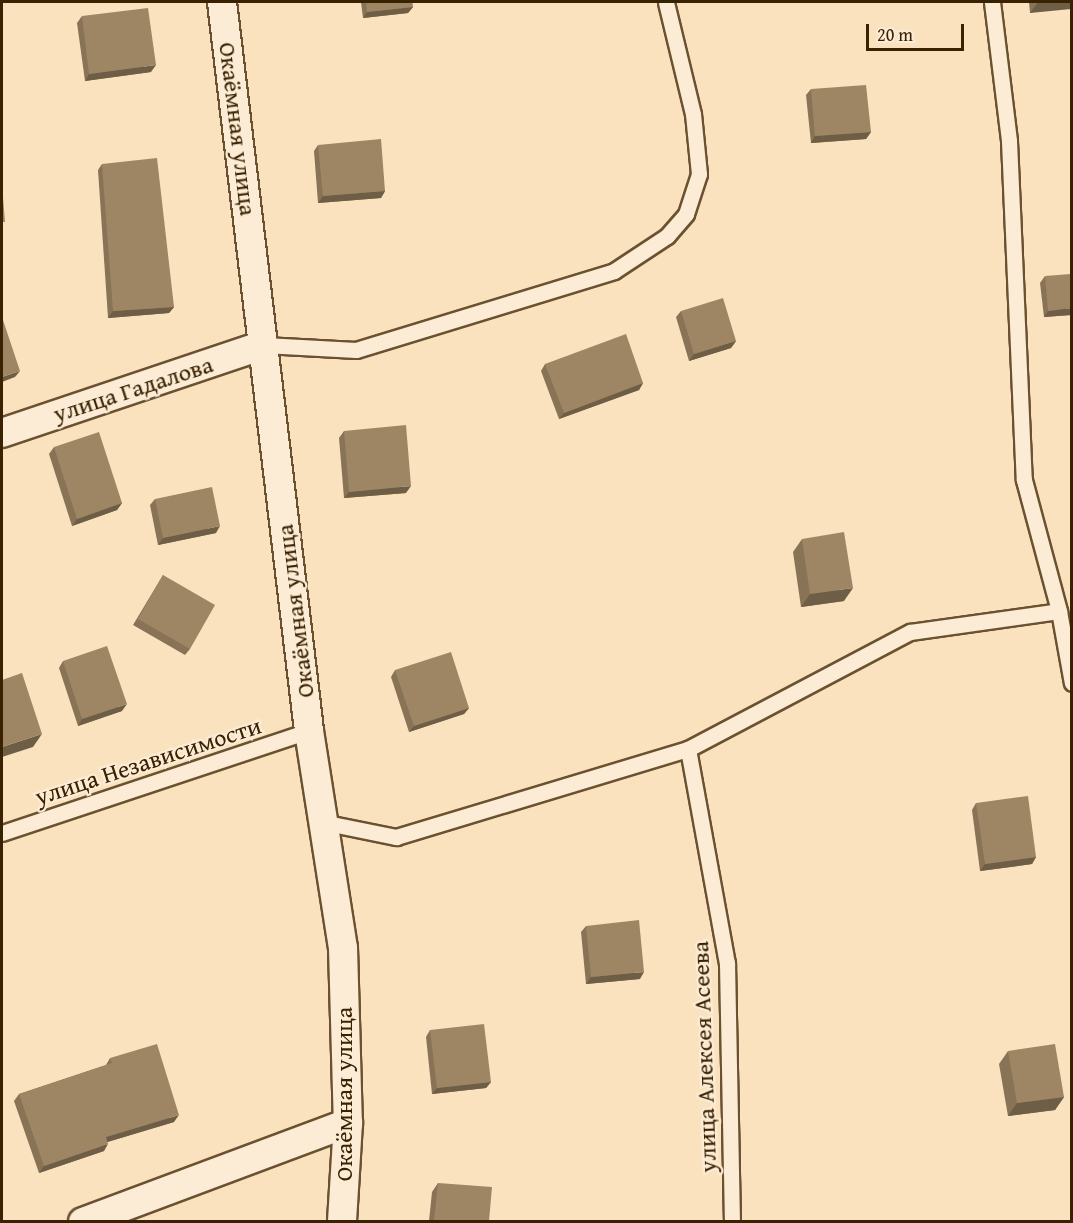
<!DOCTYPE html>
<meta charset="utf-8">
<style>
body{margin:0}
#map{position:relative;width:1073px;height:1223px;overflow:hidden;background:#fbe2be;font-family:"Gentium Book Plus",serif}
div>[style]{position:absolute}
.roads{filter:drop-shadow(2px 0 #6a5231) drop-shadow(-2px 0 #6a5231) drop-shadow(0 2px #6a5231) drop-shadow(0 -2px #6a5231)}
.service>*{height:15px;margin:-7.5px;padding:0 7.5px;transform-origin:7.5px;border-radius:7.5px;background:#fcecd5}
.minor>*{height:28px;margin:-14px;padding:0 14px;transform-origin:14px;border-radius:14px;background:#fcecd5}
.wall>*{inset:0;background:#887356}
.shaded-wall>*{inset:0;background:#6f5e46}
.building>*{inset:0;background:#9e8664}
span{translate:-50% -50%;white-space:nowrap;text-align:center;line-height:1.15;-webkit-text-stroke:4.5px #fcecd5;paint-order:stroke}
.street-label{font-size:24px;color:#392202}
.frame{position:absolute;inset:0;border:3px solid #392202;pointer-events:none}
.scale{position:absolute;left:866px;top:24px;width:98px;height:27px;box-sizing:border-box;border:3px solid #392202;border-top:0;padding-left:8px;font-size:18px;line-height:21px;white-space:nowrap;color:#392202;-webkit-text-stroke:4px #fcecd5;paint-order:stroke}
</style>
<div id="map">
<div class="roads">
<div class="service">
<div style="left:992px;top:2px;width:140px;rotate:83deg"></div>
<div style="left:1009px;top:141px;width:339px;rotate:87.5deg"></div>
<div style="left:1024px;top:480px;width:136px;rotate:75deg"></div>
<div style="left:264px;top:345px;width:92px;rotate:3.1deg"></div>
<div style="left:356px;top:350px;width:270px;rotate:-17deg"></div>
<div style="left:614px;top:271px;width:64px;rotate:-33.4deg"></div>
<div style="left:667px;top:236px;width:29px;rotate:-49deg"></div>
<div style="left:686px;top:214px;width:42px;rotate:-72deg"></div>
<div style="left:699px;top:174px;width:60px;rotate:-95.7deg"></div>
<div style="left:693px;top:114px;width:115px;rotate:-103.6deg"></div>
<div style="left:688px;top:749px;width:218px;rotate:79.7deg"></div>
<div style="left:727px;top:963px;width:259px;rotate:88.9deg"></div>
<div style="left:322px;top:822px;width:76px;rotate:11.5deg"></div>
<div style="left:396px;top:837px;width:305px;rotate:-16.8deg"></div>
<div style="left:688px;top:749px;width:251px;rotate:-27.8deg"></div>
<div style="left:910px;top:632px;width:150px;rotate:-8deg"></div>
<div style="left:1059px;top:611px;width:73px;rotate:79.8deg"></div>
<div style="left:2px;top:833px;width:324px;rotate:-18.4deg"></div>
</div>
<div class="minor">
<div style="left:222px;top:2px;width:734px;rotate:83.19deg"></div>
<div style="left:309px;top:731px;width:220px;rotate:81.1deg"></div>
<div style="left:343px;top:948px;width:175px;rotate:88.4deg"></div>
<div style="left:348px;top:1123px;width:99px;rotate:93.5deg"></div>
<div style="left:2px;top:433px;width:276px;rotate:-18.6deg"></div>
<div style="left:83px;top:1222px;width:283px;rotate:-20.5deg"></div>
</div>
</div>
<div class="wall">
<div style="clip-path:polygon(361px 2px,412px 2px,413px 7px,408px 13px,363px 18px)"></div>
<div style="clip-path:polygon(1029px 2px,1071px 2px,1030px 13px)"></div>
<div style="clip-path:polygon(82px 16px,151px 72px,85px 81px,77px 23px)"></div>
<div style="clip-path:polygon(811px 89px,871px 132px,866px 139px,811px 143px,806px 95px)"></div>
<div style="clip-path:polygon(318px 145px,385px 191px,381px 198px,318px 203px,314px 151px)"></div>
<div style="clip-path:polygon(102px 164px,174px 307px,169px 313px,108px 318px,98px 170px)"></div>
<div style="clip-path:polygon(1045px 276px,1071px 315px,1044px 317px,1040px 283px)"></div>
<div style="clip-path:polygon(681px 311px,736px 341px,731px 348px,689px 361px,676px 317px)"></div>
<div style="clip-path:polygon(545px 364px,643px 383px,639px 390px,559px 419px,541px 371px)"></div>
<div style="clip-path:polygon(344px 431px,406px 493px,344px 498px,339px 438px)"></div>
<div style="clip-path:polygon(54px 447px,122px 503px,117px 510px,72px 526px,49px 454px)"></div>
<div style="clip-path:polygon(155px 499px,216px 533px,158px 545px,150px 505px)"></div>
<div style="clip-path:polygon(802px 539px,844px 601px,801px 607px,793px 552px)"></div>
<div style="clip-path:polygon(163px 575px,190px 649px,185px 655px,133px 625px)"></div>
<div style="clip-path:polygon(63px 661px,122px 711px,78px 726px,59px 668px)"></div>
<div style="clip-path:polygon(395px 670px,469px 708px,464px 714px,409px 732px,391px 677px)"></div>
<div style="clip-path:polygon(976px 803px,1036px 857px,1032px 864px,980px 871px,972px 810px)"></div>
<div style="clip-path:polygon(586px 926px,640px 979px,586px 984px,581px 932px)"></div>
<div style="clip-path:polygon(430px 1030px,491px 1082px,486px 1088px,432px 1094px,426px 1037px)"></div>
<div style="clip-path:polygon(1008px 1051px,1064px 1097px,1055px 1110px,1008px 1116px,999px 1064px)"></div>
<div style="clip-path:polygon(110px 1058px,174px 1122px,107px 1142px,104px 1151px,39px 1173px,14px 1101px,19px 1094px,106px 1065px)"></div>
<div style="clip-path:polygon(438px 1183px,489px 1221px,429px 1221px,432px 1192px)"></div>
</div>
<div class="shaded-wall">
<div style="clip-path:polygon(1038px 2px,1071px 2px,1071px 9px,1030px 13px)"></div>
<div style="clip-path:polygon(413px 7px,408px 13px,363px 18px,367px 12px)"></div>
<div style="clip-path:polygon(156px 65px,151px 72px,85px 81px,89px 74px)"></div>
<div style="clip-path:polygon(871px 132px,866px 139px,811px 143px,815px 136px)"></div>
<div style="clip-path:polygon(385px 191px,381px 198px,318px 203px,323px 196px)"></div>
<div style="clip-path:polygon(174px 307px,169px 313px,108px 318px,113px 311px)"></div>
<div style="clip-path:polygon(1071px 308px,1071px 315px,1044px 317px,1048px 311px)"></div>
<div style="clip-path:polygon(736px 341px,731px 348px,689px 361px,694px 354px)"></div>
<div style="clip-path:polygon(20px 371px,15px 377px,2px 382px,2px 377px)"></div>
<div style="clip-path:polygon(643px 383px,639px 390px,559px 419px,564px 413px)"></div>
<div style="clip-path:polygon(411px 486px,406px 493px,344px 498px,349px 492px)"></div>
<div style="clip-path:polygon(122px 503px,117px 510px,72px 526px,77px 519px)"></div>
<div style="clip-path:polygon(220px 526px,216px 533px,158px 545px,163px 538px)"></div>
<div style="clip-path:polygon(853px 588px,844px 601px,801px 607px,810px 594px)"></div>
<div style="clip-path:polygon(127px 704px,122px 711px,78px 726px,82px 719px)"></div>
<div style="clip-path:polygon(469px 708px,464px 714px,409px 732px,414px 726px)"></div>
<div style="clip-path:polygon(42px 734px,33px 747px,2px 757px,2px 747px)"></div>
<div style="clip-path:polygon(1036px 857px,1032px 864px,980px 871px,985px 864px)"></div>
<div style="clip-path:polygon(644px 972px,640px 979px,586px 984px,591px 977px)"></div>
<div style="clip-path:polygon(491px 1082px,486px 1088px,432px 1094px,437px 1088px)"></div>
<div style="clip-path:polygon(1064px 1097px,1055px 1110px,1008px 1116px,1017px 1103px)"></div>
<div style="clip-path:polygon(179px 1115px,174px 1122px,101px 1144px,106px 1137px)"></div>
<div style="clip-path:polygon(108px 1144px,104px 1151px,39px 1173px,44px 1166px)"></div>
</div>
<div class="building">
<div style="clip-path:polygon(366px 2px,412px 2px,413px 7px,367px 12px)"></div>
<div style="clip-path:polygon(148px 8px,156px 65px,89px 74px,82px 16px)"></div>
<div style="clip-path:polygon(866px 85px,871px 132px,815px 136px,811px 89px)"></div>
<div style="clip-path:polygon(381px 139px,385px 191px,323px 196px,318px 145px)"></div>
<div style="clip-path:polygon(157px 158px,174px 307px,113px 311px,102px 164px)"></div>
<div style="clip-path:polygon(2px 185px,5px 222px,2px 222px)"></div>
<div style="clip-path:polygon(1071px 274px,1071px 308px,1048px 311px,1045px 276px)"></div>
<div style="clip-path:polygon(723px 298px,736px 341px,694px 354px,681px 311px)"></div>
<div style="clip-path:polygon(2px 317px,20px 371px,2px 377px)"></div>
<div style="clip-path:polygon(626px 334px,643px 383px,564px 413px,545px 364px)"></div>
<div style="clip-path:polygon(406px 425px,411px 486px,349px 492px,344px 431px)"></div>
<div style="clip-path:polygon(99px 432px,122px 503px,77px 519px,54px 447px)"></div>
<div style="clip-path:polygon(212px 487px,220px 526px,163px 538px,155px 499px)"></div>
<div style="clip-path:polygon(844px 532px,853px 588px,810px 594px,802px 539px)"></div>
<div style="clip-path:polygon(163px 575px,215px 605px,190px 649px,138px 619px)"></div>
<div style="clip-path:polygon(107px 646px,127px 704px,82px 719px,63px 661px)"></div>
<div style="clip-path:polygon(451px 652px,469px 708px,414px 726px,395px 670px)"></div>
<div style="clip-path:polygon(22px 673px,42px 734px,2px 747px,2px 680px)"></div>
<div style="clip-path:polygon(1028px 796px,1036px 857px,985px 864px,976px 803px)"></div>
<div style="clip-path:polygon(639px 920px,644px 972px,591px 977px,586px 926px)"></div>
<div style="clip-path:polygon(484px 1024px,491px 1082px,437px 1088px,430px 1030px)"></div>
<div style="clip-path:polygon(157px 1044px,179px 1115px,106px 1137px,108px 1144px,44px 1166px,19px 1094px,112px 1063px,110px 1058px)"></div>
<div style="clip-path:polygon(1055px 1044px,1064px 1097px,1017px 1103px,1008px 1051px)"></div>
<div style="clip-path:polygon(438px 1183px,492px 1187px,489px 1221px,434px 1221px)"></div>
</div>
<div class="street-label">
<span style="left:238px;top:129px;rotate:83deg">Окаёмная улица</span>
<span style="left:133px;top:389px;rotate:-18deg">улица Гадалова</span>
<span style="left:295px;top:611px;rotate:-97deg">Окаёмная улица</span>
<span style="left:148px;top:761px;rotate:-18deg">улица Независимости</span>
<span style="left:704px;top:1057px;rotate:-92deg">улица Алексея Асеева</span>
<span style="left:344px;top:1094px;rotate:-90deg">Окаёмная улица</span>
</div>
<div class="frame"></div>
<div class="scale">20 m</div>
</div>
